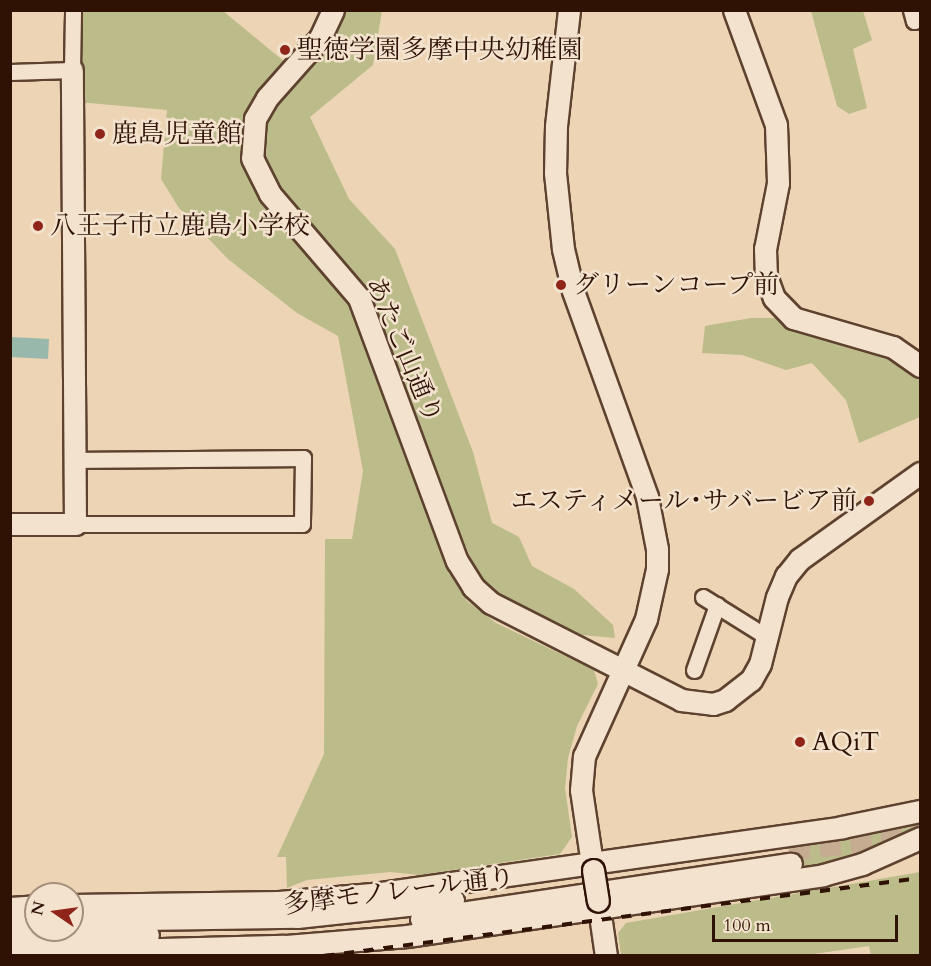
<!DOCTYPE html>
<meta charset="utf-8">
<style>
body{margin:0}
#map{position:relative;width:931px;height:966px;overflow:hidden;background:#ecd4b4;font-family:Cardo,"Noto Serif JP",serif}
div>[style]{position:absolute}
.green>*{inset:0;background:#bbbc8a}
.water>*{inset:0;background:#99b8ac}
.secondary-tunnel>*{height:21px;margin-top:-10.5px;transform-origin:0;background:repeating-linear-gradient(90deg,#c6ad91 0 21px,transparent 0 31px)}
.roads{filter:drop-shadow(2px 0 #5e422f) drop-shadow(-2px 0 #5e422f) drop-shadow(0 2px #5e422f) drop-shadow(0 -2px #5e422f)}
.street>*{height:15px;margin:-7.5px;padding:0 7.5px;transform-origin:7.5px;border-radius:7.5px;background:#f3e3ce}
.secondary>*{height:21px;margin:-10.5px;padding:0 10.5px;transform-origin:10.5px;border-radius:10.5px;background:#f3e3ce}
.rail>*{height:4px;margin-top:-2px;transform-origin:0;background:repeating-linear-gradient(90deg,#2f1203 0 10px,transparent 0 20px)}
.bridges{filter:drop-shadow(2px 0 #2f1203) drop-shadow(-2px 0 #2f1203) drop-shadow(0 2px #2f1203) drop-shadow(0 -2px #2f1203)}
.secondary-bridge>*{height:21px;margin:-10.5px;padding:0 10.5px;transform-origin:10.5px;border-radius:10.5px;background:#f3e3ce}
.dots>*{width:16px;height:16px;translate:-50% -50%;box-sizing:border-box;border:3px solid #f3e3ce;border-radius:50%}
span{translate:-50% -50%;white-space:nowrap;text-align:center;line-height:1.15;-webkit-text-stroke:5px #f3e3ce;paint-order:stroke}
.poi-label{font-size:26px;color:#2f1203}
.left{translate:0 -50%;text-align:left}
.right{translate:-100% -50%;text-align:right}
.street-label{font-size:26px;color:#2f1203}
.frame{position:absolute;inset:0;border:12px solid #2f1203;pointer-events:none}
.north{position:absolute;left:24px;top:882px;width:60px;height:60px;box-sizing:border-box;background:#f3e3ce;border:2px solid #a58f7d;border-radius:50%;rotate:283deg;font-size:16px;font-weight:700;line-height:24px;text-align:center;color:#2f1203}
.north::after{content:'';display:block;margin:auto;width:21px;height:27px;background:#8f2418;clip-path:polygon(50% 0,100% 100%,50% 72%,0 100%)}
.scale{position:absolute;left:712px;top:915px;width:186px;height:27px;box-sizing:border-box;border:3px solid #2f1203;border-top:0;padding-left:8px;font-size:18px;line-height:21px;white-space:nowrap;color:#2f1203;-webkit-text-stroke:4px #f3e3ce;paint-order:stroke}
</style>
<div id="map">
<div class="green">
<div style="clip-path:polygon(78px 11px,223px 11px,286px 63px,313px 36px,324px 11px,382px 11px,373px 65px,310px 117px,349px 199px,395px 249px,473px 452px,492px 523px,519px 537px,532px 566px,574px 589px,613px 625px,615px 638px,582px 635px,494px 594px,477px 572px,432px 472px,412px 470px,448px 567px,467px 601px,496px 623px,594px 670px,598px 684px,577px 726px,568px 758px,565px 788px,572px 837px,560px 854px,419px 875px,390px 872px,307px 880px,287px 888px,286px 857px,277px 857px,324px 754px,325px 539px,352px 539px,363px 471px,338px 336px,297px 313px,228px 259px,179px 208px,161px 179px,167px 110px,78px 102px)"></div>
<div style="clip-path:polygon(811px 11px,863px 11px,872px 40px,853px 49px,867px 108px,849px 114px,837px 106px)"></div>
<div style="clip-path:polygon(751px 318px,785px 318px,893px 350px,920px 373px,920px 417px,859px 443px,846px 400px,812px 363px,786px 370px,742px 355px,702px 353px,705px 326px)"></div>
<div style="clip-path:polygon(920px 817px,920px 830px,853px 859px,795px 871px,790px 844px)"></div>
<div style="clip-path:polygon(920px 872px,920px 955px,871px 955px,869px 946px,800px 956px,621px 955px,618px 933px,626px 923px)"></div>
</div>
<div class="water">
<div style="clip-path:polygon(11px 337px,49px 339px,48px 359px,11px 357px)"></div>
</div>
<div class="secondary-tunnel">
<div style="left:789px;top:850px;width:132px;rotate:-6.5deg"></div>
</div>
<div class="roads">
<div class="street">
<div style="left:911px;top:10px;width:11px;rotate:75deg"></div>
<div style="left:914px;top:21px;width:6px;rotate:-18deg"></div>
<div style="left:10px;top:72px;width:62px;rotate:-1.8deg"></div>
<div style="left:72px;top:70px;width:60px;rotate:-89deg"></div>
<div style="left:74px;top:460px;width:229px;rotate:-0.5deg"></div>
<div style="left:303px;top:458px;width:66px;rotate:90.9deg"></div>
<div style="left:302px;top:524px;width:227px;rotate:180deg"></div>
<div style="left:703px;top:597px;width:75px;rotate:32deg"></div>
<div style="left:694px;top:670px;width:69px;rotate:-70.5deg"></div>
</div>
<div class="secondary">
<div style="left:333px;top:10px;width:31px;rotate:115deg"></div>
<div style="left:320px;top:38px;width:80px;rotate:131.5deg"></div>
<div style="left:267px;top:98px;width:24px;rotate:120deg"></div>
<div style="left:255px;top:119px;width:39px;rotate:94deg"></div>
<div style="left:252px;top:158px;width:40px;rotate:63.4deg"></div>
<div style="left:270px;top:194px;width:137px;rotate:49.4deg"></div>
<div style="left:359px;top:298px;width:281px;rotate:69.6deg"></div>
<div style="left:457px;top:561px;width:31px;rotate:58deg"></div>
<div style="left:473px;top:587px;width:24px;rotate:42deg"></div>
<div style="left:491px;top:603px;width:213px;rotate:27deg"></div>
<div style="left:681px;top:700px;width:32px;rotate:7deg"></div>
<div style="left:713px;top:704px;width:13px;rotate:-18deg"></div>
<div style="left:725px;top:700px;width:33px;rotate:-38deg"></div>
<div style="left:751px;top:680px;width:18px;rotate:-61deg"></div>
<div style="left:760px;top:664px;width:69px;rotate:-75.8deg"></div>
<div style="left:777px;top:597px;width:23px;rotate:-67deg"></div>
<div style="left:786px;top:576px;width:22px;rotate:-51deg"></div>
<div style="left:800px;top:559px;width:148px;rotate:-35.6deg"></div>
<div style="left:569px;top:10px;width:117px;rotate:96.4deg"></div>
<div style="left:556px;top:126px;width:47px;rotate:91.2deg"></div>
<div style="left:555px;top:173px;width:76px;rotate:84deg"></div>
<div style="left:563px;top:249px;width:43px;rotate:76.6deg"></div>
<div style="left:573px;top:291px;width:219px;rotate:70.2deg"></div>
<div style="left:647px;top:497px;width:53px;rotate:79.1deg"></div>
<div style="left:657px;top:549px;width:20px;rotate:90deg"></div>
<div style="left:657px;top:569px;width:51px;rotate:102.4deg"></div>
<div style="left:646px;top:619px;width:150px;rotate:114.3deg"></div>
<div style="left:584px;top:756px;width:34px;rotate:95deg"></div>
<div style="left:581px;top:790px;width:81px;rotate:81.5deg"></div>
<div style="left:734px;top:10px;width:122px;rotate:69.9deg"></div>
<div style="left:776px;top:125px;width:58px;rotate:88deg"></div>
<div style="left:778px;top:183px;width:67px;rotate:101.1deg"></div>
<div style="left:765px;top:249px;width:27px;rotate:88deg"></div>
<div style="left:766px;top:276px;width:23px;rotate:70deg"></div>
<div style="left:774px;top:298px;width:28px;rotate:46deg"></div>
<div style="left:793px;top:318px;width:104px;rotate:16.2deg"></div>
<div style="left:893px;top:347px;width:33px;rotate:35deg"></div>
<div style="left:10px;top:524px;width:65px"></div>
<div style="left:75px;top:524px;width:454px;rotate:-90.4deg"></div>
<div style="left:598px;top:901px;width:56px;rotate:81.7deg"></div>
<div style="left:72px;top:905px;width:207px;rotate:-0.8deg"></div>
<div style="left:279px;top:902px;width:102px;rotate:-5deg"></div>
<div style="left:381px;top:893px;width:466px;rotate:-8.1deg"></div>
<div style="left:842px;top:827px;width:80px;rotate:-11.6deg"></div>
<div style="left:10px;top:908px;width:26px;rotate:-4deg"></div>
<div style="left:421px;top:919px;width:374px;rotate:-8.5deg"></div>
<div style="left:72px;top:920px;width:225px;rotate:-0.8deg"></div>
<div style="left:297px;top:917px;width:157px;rotate:-6.2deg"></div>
<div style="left:10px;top:923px;width:26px;rotate:-4deg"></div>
<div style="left:10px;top:940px;width:138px;rotate:-2.1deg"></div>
<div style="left:10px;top:953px;width:274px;rotate:-1.5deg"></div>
<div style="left:284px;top:946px;width:123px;rotate:-4.6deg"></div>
<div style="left:407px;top:936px;width:420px;rotate:-8.3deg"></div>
<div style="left:823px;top:875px;width:41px;rotate:-15.8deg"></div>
<div style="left:862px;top:864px;width:64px;rotate:-24.1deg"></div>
</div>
</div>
<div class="rail">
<div style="left:324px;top:956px;width:601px;rotate:-7.46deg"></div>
</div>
<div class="bridges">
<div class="secondary-bridge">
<div style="left:593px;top:870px;width:31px;rotate:81deg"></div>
</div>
</div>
<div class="dots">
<div style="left:285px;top:50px;background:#8f2418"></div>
<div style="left:100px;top:134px;background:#8f2418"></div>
<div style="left:38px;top:226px;background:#8f2418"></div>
<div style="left:561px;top:285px;background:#8f2418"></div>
<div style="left:869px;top:501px;background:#8f2418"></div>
<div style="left:800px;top:742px;background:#8f2418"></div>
</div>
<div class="poi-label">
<span class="left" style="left:297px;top:50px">聖徳学園多摩中央幼稚園</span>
<span class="left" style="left:112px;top:134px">鹿島児童館</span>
<span class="left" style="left:50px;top:226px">八王子市立鹿島小学校</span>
<span class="left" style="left:573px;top:285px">グリーンコープ前</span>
<span class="right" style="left:857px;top:501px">エスティメール･サバービア前</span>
<span class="left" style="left:812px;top:742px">AQiT</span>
</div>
<div class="street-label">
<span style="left:404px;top:350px;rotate:67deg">あたご山通り</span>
<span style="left:399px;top:891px;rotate:-7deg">多摩モノレール通り</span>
</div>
<div class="frame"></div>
<div class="north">N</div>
<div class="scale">100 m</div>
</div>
